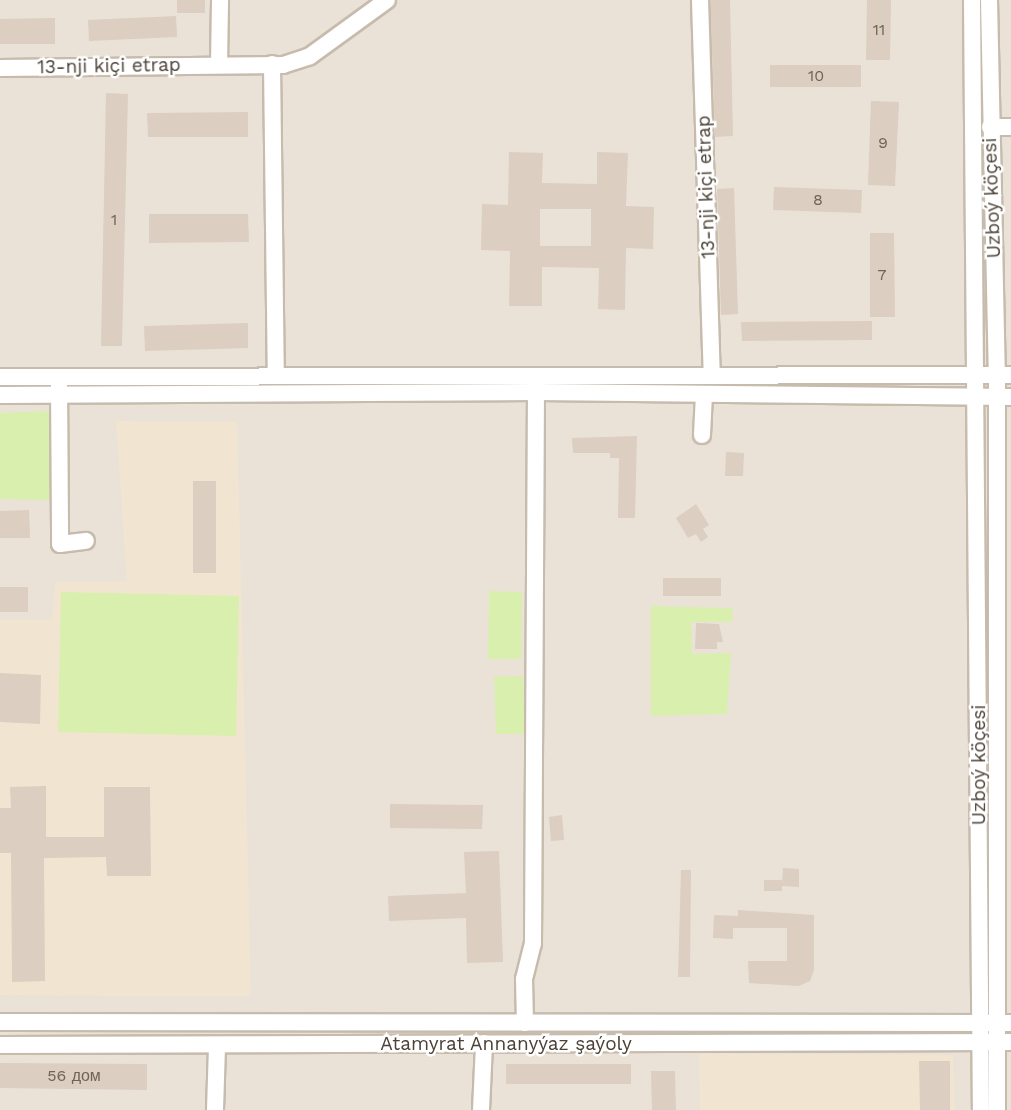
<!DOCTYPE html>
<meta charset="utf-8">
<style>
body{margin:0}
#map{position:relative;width:1011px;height:1110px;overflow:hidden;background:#f6f1e9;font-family:"Work Sans",sans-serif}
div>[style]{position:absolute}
.residential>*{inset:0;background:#ebe2d7}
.education>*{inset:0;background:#f1e5d1}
.green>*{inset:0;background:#d8efae}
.building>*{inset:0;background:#dccec0}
.roads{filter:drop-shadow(2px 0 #c6bbad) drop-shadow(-2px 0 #c6bbad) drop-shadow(0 2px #c6bbad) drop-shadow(0 -2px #c6bbad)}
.minor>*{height:16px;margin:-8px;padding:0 8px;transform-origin:8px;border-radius:8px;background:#fff}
span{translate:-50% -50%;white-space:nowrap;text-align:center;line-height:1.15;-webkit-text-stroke:5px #fff;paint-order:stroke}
.number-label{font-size:16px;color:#6f6458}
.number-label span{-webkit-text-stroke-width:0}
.street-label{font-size:19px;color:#4b4136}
</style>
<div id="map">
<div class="residential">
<div style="clip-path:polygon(0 0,1011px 0,1011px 1110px,0 1110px)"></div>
</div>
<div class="education">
<div style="clip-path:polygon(116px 421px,237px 422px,251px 996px,0 995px,0 620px,52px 620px,55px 582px,127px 581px)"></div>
<div style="clip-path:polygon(699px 1054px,953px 1055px,955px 1110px,700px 1110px)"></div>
</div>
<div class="green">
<div style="clip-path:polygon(49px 411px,51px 500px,0 499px,0 413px)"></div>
<div style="clip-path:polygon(489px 591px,522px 592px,521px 659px,488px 659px)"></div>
<div style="clip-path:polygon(61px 592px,239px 596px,236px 736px,58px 732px)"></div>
<div style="clip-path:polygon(651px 606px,733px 608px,732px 622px,691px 622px,692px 654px,731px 653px,727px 714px,651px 716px)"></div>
<div style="clip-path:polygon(523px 676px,525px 734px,496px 734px,494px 677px)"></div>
</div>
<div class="building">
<div style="clip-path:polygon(177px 0,205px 0,205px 13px,177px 13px)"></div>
<div style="clip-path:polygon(710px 0,730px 0,733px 136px,715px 137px)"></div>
<div style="clip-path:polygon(867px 0,891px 0,890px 60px,866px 60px)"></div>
<div style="clip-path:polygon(176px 16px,177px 37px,89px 41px,88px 20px)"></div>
<div style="clip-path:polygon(55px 18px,55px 44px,0 44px,0 19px)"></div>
<div style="clip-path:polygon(770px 65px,861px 65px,861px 87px,770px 87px)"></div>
<div style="clip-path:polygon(106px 93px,128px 94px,122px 346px,101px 346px)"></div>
<div style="clip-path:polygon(871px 101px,899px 102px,895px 186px,868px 185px)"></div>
<div style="clip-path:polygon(248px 112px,248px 137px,148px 137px,147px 113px)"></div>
<div style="clip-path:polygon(evenodd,509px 152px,543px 153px,542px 183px,597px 184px,597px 152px,628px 153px,626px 206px,654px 207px,653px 249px,626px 248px,625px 310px,598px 309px,599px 268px,542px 267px,542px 306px,509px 306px,510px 251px,481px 250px,482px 204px,508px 205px,509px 152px,540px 209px,591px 209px,591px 246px,540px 246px,540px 209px)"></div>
<div style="clip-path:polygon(774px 187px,862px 190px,861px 213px,773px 210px)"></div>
<div style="clip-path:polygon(734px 188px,738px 314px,721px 315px,717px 189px)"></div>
<div style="clip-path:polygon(149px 214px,248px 214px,249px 242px,149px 243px)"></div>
<div style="clip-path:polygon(870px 233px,894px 233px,895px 317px,870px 317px)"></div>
<div style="clip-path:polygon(872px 321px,872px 340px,742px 341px,741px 322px)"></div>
<div style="clip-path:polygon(248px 323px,248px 348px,145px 351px,144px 326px)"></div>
<div style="clip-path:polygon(637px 436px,635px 518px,618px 518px,619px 458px,610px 458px,610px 453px,573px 453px,572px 438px)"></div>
<div style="clip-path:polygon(726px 452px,744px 453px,743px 476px,725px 476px)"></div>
<div style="clip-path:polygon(193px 481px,216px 481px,216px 573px,193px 573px)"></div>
<div style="clip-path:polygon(696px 504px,709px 525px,703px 529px,708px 537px,701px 542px,696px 534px,688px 538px,676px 518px)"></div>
<div style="clip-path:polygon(29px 510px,30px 538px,0 538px,0 511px)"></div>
<div style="clip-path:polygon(663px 578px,721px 578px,721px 596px,663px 596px)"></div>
<div style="clip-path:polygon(0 587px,28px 587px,28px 612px,0 612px)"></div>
<div style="clip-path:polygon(696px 623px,719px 624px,723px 642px,717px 642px,717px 649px,695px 649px)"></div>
<div style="clip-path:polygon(0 673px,41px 675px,40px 724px,0 722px)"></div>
<div style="clip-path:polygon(46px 786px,46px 837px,104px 837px,104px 787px,150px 787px,151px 876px,107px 876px,106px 857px,44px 858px,45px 981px,12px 982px,11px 853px,0 853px,0 808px,11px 808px,10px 787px)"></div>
<div style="clip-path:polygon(390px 804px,483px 805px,482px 829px,390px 828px)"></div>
<div style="clip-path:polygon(562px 815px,564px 840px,551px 841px,549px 817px)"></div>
<div style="clip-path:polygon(499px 851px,503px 962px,467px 963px,466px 918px,389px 921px,388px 896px,466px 893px,464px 852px)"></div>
<div style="clip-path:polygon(783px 868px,799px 869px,799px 887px,782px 886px)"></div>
<div style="clip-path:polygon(681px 870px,691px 870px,690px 977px,678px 977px)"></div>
<div style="clip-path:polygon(764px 880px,782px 880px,782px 891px,764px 891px)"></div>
<div style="clip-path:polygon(738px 910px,814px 915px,814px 970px,810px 981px,799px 986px,749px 983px,748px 961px,787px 961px,787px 928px,733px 928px,733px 939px,713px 938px,714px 915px,738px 916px)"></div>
<div style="clip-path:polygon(919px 1061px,950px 1061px,950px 1110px,920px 1110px)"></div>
<div style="clip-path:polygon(0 1063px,147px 1064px,147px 1090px,0 1088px)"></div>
<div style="clip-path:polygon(506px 1064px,631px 1064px,631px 1084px,506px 1084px)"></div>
<div style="clip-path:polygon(651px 1071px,675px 1071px,676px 1110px,652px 1110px)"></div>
</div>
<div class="roads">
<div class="minor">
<div style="left:700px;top:0;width:373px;rotate:88.2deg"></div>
<div style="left:972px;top:0;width:1110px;rotate:89.54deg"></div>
<div style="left:989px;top:0;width:375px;rotate:88.8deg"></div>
<div style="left:997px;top:375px;width:735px;rotate:90deg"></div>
<div style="left:272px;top:64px;width:309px;rotate:89.3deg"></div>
<div style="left:219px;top:65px;width:65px;rotate:-89.1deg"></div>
<div style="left:0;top:68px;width:283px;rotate:-0.6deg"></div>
<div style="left:283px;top:65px;width:28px;rotate:-18deg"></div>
<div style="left:310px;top:56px;width:95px;rotate:-36deg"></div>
<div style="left:990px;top:127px;width:21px"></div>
<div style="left:0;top:377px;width:1011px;rotate:-0.11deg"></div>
<div style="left:59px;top:385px;width:159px;rotate:89.6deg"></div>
<div style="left:60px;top:544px;width:26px;rotate:-7deg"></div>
<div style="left:0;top:395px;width:537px;rotate:-0.32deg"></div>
<div style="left:537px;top:392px;width:474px;rotate:0.6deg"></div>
<div style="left:702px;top:435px;width:41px;rotate:-87.2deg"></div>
<div style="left:0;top:1022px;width:1011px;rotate:0.06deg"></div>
<div style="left:525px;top:1023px;width:44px;rotate:-91.3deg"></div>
<div style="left:524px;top:979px;width:36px;rotate:-76deg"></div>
<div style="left:533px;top:944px;width:561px;rotate:-89.69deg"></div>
<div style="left:0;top:1045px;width:1011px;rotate:-0.17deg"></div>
<div style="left:215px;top:1110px;width:64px;rotate:-88.2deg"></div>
<div style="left:481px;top:1110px;width:67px;rotate:-87.4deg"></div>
</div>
</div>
<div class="number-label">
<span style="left:879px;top:30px">11</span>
<span style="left:816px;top:76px">10</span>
<span style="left:883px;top:143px">9</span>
<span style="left:818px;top:200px">8</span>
<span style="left:114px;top:220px">1</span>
<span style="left:882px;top:275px">7</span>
<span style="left:74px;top:1076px">56 дом</span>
</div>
<div class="street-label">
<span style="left:109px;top:66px;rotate:-1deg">13-nji kiçi etrap</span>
<span style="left:706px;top:187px;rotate:-92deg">13-nji kiçi etrap</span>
<span style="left:992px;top:198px;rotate:-92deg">Uzboý köçesi</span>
<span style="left:979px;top:765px;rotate:-90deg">Uzboý köçesi</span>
<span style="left:506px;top:1044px">Atamyrat Annanyýaz şaýoly</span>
</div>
</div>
